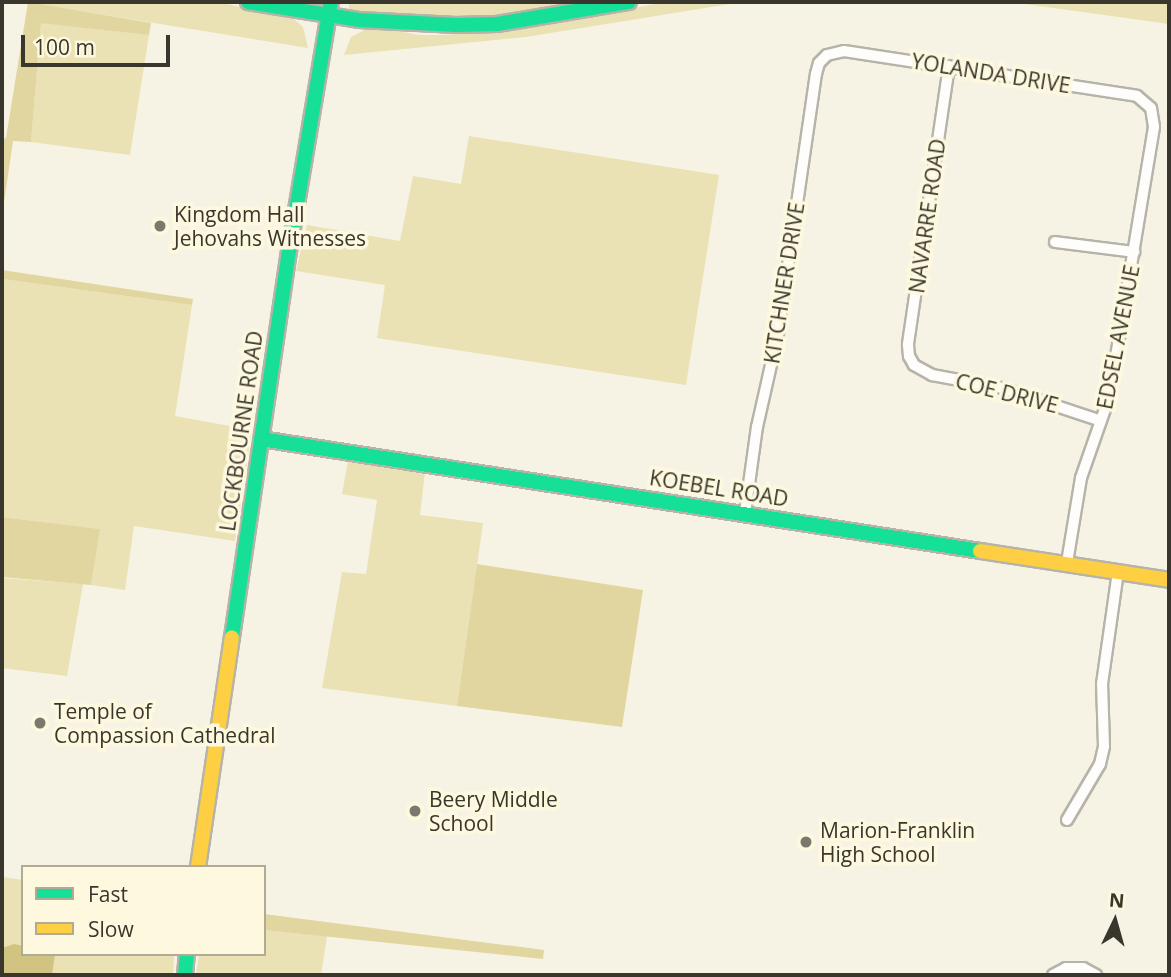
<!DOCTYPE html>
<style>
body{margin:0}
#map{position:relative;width:1171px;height:977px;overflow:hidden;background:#f6f3e5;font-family:"Open Sans",sans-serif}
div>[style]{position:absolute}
.green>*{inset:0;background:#eae1b4}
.forest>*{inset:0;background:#e1d69f}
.water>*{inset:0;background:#d1c482}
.roads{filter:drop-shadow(2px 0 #b6b4a9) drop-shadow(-2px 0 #b6b4a9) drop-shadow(0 2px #b6b4a9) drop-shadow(0 -2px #b6b4a9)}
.street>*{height:10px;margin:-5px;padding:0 5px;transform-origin:5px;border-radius:5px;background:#fefdfb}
.fast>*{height:14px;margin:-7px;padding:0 7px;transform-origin:7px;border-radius:7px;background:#16e098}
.slow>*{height:14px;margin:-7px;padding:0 7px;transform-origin:7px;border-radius:7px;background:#ffcf43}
.dots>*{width:19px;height:19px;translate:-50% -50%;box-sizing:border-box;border:4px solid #fdf8de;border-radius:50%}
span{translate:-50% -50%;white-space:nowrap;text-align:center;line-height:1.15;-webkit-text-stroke:7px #fdf8de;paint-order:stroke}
.street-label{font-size:21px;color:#39372d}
.poi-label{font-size:21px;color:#39372d}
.left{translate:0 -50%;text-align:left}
.frame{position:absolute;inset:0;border:4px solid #39372d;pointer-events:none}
.legend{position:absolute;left:21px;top:865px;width:245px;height:91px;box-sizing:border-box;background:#fdf8de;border:2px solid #afab97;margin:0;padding:9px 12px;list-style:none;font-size:21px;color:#39372d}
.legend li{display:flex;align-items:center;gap:14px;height:35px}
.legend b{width:35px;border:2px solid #afab97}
.north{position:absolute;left:1080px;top:886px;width:70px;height:70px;-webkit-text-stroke:5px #fdf8de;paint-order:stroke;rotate:5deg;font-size:19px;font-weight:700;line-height:28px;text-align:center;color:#39372d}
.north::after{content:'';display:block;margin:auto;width:24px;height:32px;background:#39372d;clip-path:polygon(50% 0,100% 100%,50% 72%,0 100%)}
.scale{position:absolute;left:21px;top:35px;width:149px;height:32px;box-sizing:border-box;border:4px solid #39372d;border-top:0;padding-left:9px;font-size:21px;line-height:24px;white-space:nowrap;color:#39372d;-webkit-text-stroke:5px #fdf8de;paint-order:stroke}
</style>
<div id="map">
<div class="green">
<div style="clip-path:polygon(38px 2px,218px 2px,294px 19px,303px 27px,308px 48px,37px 4px)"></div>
<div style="clip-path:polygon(349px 2px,594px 2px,476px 18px,359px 15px,349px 9px)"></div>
<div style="clip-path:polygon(666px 2px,742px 2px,526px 37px,344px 55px,351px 37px,372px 26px,419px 35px,445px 35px,543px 25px)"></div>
<div style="clip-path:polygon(1011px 2px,1169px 2px,1169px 24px)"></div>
<div style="clip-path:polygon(41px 22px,149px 35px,130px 155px,31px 142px)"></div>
<div style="clip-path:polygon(469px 136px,719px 175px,686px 385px,377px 338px,385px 285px,296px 271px,307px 225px,400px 241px,413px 176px,461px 184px)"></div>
<div style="clip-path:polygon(2px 279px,192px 305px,175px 416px,252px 430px,235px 541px,134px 526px,125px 590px,91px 585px,99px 529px,2px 517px)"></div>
<div style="clip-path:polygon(348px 461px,425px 472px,420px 515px,483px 523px,457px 706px,322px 688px,342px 572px,366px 574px,377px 500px,342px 494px)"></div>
<div style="clip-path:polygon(2px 578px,83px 584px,67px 676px,2px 668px)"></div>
<div style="clip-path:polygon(2px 877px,23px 880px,23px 954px,174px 954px,173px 975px,2px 975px)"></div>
<div style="clip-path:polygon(264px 930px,327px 936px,321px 975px,196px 975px,199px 954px,264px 954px)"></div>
</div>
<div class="forest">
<div style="clip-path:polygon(28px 2px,151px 23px,149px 35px,41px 23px,31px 142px,13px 141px,2px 216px,2px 139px,6px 138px)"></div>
<div style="clip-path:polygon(2px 270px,193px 299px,192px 305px,2px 279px)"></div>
<div style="clip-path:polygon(2px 517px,100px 529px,91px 585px,2px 577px)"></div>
<div style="clip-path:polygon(477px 564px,643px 590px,622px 727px,457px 706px)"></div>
<div style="clip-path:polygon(264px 914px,544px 950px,543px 959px,264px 930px)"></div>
</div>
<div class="water">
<div style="clip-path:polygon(14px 944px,23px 946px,23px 954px,55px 954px,52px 975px,2px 973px,2px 948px)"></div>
</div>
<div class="roads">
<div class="street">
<div style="left:949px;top:66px;width:282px;rotate:98.4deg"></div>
<div style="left:908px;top:345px;width:11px;rotate:85deg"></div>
<div style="left:909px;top:356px;width:10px;rotate:61deg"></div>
<div style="left:914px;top:365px;width:21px;rotate:29deg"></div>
<div style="left:932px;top:375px;width:71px;rotate:10.5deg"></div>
<div style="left:1002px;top:388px;width:104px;rotate:18.4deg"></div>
<div style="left:1055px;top:242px;width:80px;rotate:7.2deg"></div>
<div style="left:745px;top:513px;width:87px;rotate:-82.1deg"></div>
<div style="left:757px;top:427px;width:95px;rotate:-77.3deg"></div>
<div style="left:778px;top:334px;width:263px;rotate:-81.7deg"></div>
<div style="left:816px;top:74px;width:11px;rotate:-75deg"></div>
<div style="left:819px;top:63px;width:11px;rotate:-45deg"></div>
<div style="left:827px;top:55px;width:17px;rotate:-13deg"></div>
<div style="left:844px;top:51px;width:296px;rotate:8.7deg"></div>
<div style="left:1137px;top:96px;width:18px;rotate:41deg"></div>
<div style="left:1151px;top:108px;width:19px;rotate:81deg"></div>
<div style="left:1154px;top:127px;width:239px;rotate:99.4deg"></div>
<div style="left:1115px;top:363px;width:47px;rotate:102.3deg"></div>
<div style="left:1105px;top:409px;width:73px;rotate:109.2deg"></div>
<div style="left:1081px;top:478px;width:86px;rotate:99.4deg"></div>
<div style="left:1067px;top:820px;width:65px;rotate:-59.5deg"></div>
<div style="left:1100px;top:764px;width:18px;rotate:-77deg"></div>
<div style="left:1104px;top:746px;width:62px;rotate:-91.8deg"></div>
<div style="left:1102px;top:684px;width:113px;rotate:-81.9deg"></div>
<div style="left:1053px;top:975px;width:15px;rotate:-28deg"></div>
<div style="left:1066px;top:968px;width:17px"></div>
<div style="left:1083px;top:968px;width:15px;rotate:28deg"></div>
</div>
<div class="fast">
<div style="left:248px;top:2px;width:112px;rotate:9.2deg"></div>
<div style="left:359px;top:20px;width:97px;rotate:3deg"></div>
<div style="left:456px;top:25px;width:41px;rotate:-1.4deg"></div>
<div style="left:497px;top:24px;width:134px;rotate:-9.5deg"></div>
<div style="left:261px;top:439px;width:728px;rotate:8.85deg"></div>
<div style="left:232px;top:637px;width:395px;rotate:-81.6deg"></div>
<div style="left:290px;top:246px;width:247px;rotate:-80.5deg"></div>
<div style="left:185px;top:975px;width:21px;rotate:-85deg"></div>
</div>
<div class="slow">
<div style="left:980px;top:551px;width:191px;rotate:8.7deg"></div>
<div style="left:198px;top:867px;width:232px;rotate:-81.6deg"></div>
</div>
</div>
<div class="dots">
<div style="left:160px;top:226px;background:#7b796d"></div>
<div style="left:40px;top:723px;background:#7b796d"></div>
<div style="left:415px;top:811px;background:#7b796d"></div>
<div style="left:806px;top:842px;background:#7b796d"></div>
</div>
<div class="street-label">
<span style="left:991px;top:73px;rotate:9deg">YOLANDA DRIVE</span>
<span style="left:927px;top:216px;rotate:-82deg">NAVARRE ROAD</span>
<span style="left:784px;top:283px;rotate:-81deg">KITCHNER DRIVE</span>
<span style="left:1118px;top:337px;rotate:-79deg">EDSEL AVENUE</span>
<span style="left:1007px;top:393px;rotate:14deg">COE DRIVE</span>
<span style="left:241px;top:431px;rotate:-82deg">LOCKBOURNE ROAD</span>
<span style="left:719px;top:488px;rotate:9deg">KOEBEL ROAD</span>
</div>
<div class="poi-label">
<span class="left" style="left:174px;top:226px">Kingdom Hall<br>Jehovahs Witnesses</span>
<span class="left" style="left:54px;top:723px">Temple of<br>Compassion Cathedral</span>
<span class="left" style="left:429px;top:811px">Beery Middle<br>School</span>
<span class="left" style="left:820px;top:842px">Marion-Franklin<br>High School</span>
</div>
<div class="frame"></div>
<ul class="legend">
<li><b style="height:9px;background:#16e098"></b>Fast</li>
<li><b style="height:9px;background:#ffcf43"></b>Slow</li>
</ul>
<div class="north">N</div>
<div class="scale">100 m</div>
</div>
